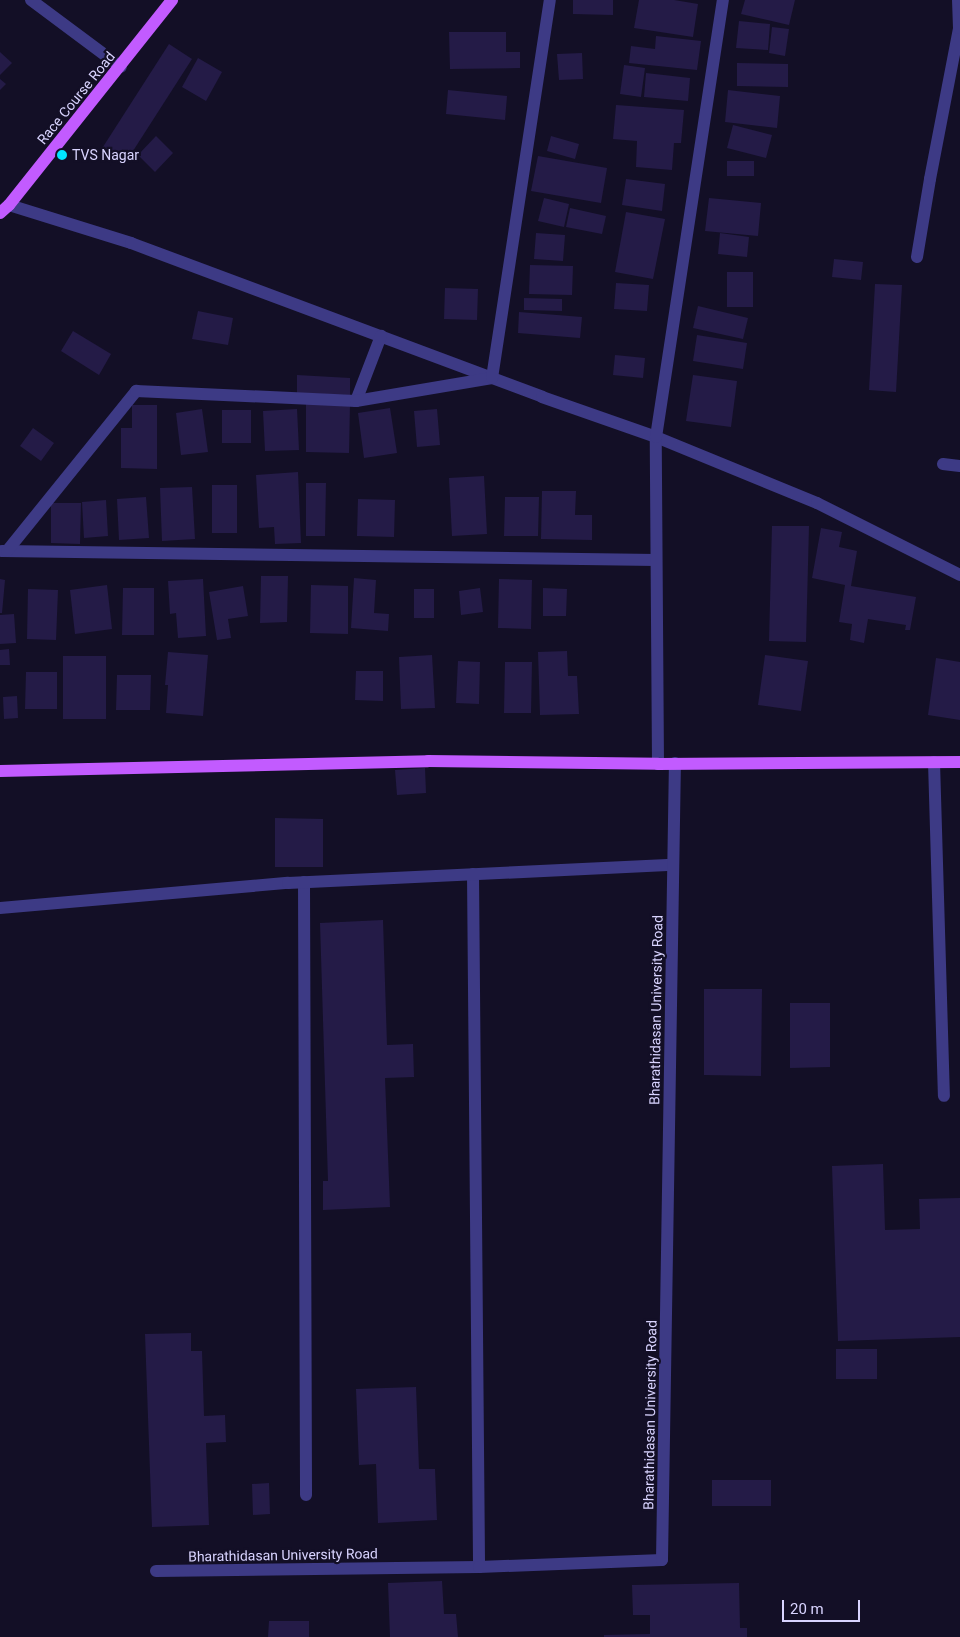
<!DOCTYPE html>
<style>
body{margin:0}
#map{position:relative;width:960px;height:1637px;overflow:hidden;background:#130f26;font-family:Roboto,sans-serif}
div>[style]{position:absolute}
.building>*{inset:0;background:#241b47}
.minor>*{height:12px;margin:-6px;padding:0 6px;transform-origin:6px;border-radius:6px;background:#3d3a85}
.major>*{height:12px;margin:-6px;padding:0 6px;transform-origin:6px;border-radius:6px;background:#c25bff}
.dots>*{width:14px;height:14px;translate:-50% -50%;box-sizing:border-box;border:2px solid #130f26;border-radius:50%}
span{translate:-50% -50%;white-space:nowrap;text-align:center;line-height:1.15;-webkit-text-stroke:4.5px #130f26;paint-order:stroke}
.street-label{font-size:14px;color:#d9d4ff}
.poi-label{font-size:14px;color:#d9d4ff}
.left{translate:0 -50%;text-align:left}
.scale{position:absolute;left:782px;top:1600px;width:78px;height:22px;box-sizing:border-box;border:2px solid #d9d4ff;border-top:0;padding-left:6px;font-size:15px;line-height:18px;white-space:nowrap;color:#d9d4ff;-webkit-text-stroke:4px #130f26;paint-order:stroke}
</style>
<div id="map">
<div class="building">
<div style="clip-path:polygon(573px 0,613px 0,613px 15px,573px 14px)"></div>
<div style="clip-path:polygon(639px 0,674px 0,698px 4px,693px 37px,634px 28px)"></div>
<div style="clip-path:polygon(745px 0,795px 0,789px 25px,741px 14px)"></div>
<div style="clip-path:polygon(739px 21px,770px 24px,768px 50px,736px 48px)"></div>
<div style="clip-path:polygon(772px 27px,789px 29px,785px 56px,769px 53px)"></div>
<div style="clip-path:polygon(449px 32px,506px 32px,506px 52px,520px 52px,520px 68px,450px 69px)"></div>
<div style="clip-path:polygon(656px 36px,701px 41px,697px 70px,629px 63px,631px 46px,655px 49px)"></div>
<div style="clip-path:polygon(169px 44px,192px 59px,124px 165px,101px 150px)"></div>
<div style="clip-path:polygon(0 52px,12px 63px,0 75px)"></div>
<div style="clip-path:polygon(582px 53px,583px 79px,559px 80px,557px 54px)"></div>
<div style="clip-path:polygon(198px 58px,222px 72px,206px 101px,182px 87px)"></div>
<div style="clip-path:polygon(737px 63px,788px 64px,788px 87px,737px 86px)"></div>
<div style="clip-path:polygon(624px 65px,645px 68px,641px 97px,620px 94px)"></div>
<div style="clip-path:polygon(646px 73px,690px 78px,688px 101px,644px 97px)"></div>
<div style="clip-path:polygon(0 79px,6px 84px,0 90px)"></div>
<div style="clip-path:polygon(448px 90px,507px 96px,505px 120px,446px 114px)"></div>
<div style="clip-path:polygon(728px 90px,780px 96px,777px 128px,725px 122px)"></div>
<div style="clip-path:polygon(616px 105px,684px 110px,681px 143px,674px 143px,672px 170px,636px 167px,637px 141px,613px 139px)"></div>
<div style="clip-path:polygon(733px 125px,772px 135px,766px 158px,727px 148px)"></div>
<div style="clip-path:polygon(156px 136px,173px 153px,155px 172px,138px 155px)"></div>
<div style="clip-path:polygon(551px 136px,579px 144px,575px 159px,547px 151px)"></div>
<div style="clip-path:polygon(538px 156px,607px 168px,601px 203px,531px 191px)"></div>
<div style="clip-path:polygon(727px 161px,754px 161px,754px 176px,727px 176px)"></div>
<div style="clip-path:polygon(626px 179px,665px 184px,662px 211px,622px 205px)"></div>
<div style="clip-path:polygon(544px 198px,569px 204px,564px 227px,538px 221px)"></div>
<div style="clip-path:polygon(709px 198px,761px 203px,758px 236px,705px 231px)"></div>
<div style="clip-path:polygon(570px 208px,606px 216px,602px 234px,566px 227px)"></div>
<div style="clip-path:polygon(626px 212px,665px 219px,653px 279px,615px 272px)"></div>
<div style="clip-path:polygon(536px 233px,565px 235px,563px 261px,534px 259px)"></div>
<div style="clip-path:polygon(720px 233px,749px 237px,747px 257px,718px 254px)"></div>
<div style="clip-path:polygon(834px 259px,863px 262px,861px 280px,832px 277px)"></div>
<div style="clip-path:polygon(530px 265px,573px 266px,572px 295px,529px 294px)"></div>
<div style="clip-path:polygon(727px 272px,753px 272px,753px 307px,727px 307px)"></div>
<div style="clip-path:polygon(616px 283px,649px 285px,647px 311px,614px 309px)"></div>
<div style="clip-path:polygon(875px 284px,902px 285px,896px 392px,869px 390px)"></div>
<div style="clip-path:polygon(445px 288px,478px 289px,477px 320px,444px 319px)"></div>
<div style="clip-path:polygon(524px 298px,562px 299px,562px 311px,524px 310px)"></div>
<div style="clip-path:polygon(698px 306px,748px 318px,743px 339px,693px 328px)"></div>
<div style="clip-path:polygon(198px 311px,233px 318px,228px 345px,192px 339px)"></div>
<div style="clip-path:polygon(519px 312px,582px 317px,580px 338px,518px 333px)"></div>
<div style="clip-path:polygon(73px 331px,111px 354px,99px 375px,61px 351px)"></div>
<div style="clip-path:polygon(697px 335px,747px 343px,743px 369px,693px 361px)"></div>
<div style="clip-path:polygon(615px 355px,645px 358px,643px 378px,613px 375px)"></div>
<div style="clip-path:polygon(297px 375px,350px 378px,350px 395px,297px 393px)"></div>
<div style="clip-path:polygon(693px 375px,737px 381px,731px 427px,686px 421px)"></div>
<div style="clip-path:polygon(306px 403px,350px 404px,349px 453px,306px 452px)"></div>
<div style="clip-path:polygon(132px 405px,157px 405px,157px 469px,121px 468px,121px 428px,132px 428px)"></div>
<div style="clip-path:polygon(390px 408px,397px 453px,364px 458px,358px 413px)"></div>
<div style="clip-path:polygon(202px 409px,208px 452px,181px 455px,176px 413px)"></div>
<div style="clip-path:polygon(297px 409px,299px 450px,265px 451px,263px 411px)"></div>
<div style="clip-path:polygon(437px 409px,440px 445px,417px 447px,414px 411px)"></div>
<div style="clip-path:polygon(222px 410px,251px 410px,251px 443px,222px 443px)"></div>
<div style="clip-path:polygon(33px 428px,54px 443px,41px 461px,20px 446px)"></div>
<div style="clip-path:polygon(298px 472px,301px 543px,275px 544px,274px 527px,259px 528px,256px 475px)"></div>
<div style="clip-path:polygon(484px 476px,487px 534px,452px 536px,449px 478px)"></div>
<div style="clip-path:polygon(306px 483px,326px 483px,325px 536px,306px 536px)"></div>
<div style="clip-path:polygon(212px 485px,237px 485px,237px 533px,212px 533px)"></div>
<div style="clip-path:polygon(192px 487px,195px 539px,162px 541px,160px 488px)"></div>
<div style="clip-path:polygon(542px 491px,576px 491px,575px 515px,592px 515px,592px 540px,541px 539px)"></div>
<div style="clip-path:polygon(146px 497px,149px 538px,119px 540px,117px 499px)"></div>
<div style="clip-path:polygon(505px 497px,539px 497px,538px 536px,504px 536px)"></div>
<div style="clip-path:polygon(358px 499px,395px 500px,394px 537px,357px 536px)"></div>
<div style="clip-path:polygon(106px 500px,108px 536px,84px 538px,82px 502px)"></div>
<div style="clip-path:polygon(51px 503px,81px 503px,80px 544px,51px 543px)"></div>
<div style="clip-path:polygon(772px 526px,809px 526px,806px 642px,769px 641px)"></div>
<div style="clip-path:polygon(821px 528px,842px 532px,839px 547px,857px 551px,851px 586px,916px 597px,910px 630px,905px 630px,906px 625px,868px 619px,864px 643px,850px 640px,852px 624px,839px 622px,845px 585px,812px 578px)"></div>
<div style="clip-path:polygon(261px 576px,288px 576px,287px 622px,260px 623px)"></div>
<div style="clip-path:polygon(354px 578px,376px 580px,374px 613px,389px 614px,388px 631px,351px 628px)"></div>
<div style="clip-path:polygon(0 579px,5px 580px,2px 613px,0 613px)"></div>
<div style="clip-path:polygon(203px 579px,206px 636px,178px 638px,176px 613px,170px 614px,168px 581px)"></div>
<div style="clip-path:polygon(499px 579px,532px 580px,531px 629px,498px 628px)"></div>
<div style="clip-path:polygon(107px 585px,112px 629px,75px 634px,70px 590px)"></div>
<div style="clip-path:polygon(311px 585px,348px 586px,348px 634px,310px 633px)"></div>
<div style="clip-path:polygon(243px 586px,248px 616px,228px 619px,231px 638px,217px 640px,209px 592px)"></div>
<div style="clip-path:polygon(123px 588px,154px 588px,154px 635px,122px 635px)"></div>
<div style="clip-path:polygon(480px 588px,483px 612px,461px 615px,459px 591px)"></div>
<div style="clip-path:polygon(543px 588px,567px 589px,566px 616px,543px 616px)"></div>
<div style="clip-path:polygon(28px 589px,58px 590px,56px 640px,27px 639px)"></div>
<div style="clip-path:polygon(414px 589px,434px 589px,434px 618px,414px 618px)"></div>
<div style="clip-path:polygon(14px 614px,16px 643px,0 644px,0 615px)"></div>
<div style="clip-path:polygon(9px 649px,10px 665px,0 665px,0 650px)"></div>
<div style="clip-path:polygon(567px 651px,568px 676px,577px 676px,579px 714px,540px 715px,538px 652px)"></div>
<div style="clip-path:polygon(168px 652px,208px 655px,203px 716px,166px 713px,168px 685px,165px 685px)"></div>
<div style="clip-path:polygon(432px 655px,435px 708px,401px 709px,399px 657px)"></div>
<div style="clip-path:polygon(765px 655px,808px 661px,801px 711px,758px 705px)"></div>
<div style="clip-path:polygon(63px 656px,106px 656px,106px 719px,63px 719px)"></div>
<div style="clip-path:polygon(936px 658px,960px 662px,960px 720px,928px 715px)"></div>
<div style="clip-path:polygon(458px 661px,480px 662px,479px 704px,456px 703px)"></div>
<div style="clip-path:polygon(505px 662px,532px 662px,531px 713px,504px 713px)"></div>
<div style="clip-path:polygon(356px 671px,383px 671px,383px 701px,355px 700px)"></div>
<div style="clip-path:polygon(26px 672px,57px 672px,57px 709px,25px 709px)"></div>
<div style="clip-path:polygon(117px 675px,151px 675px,150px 710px,116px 710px)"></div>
<div style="clip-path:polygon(17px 696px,18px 718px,4px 719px,3px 697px)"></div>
<div style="clip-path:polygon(425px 768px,426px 793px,397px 795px,395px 770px)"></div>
<div style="clip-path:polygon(275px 818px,323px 819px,323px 867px,275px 867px)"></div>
<div style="clip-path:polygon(383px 920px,387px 1045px,413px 1044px,414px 1077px,385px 1078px,390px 1207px,323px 1210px,323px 1181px,328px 1181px,320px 923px)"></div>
<div style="clip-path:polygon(704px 989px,762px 989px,761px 1076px,704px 1075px)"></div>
<div style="clip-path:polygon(790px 1003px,830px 1003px,830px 1067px,790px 1068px)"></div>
<div style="clip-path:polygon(883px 1164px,885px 1230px,920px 1229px,919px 1199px,960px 1198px,960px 1337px,838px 1341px,832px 1166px)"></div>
<div style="clip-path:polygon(191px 1333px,191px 1351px,202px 1351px,204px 1416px,225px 1415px,226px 1442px,206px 1443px,209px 1525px,152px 1527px,145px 1334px)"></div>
<div style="clip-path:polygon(836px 1349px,877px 1349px,877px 1379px,836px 1379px)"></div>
<div style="clip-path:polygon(416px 1387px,419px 1469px,435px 1469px,437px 1520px,378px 1523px,376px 1464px,359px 1465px,356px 1389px)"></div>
<div style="clip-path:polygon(712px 1480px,771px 1480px,771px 1506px,712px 1506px)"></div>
<div style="clip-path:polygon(269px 1483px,270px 1514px,253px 1515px,252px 1484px)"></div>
<div style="clip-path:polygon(442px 1581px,444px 1614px,456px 1614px,458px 1637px,390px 1637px,388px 1583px)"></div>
<div style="clip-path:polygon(739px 1583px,740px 1628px,747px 1628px,747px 1637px,604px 1637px,604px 1635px,650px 1634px,650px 1615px,633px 1615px,632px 1585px)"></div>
<div style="clip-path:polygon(269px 1621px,309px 1621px,309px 1637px,268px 1637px)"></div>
</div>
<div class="minor">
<div style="left:31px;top:0;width:112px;rotate:36.7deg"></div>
<div style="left:9px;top:205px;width:128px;rotate:17.3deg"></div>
<div style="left:131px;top:243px;width:439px;rotate:20.5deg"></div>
<div style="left:542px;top:397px;width:121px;rotate:19.3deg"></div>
<div style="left:656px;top:437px;width:174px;rotate:22.3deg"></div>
<div style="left:817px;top:503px;width:160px;rotate:26.7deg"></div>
<div style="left:917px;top:257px;width:79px;rotate:-80.5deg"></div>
<div style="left:930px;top:179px;width:154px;rotate:-79.1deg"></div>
<div style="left:959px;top:28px;width:28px;rotate:-92deg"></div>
<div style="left:356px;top:401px;width:70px;rotate:-69deg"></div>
<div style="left:943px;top:464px;width:17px;rotate:7deg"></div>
<div style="left:2px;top:551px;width:654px;rotate:0.79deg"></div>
<div style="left:7px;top:551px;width:206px;rotate:-51.1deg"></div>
<div style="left:136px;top:391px;width:220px;rotate:2.6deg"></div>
<div style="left:356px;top:401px;width:138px;rotate:-9.6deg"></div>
<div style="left:492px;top:378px;width:382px;rotate:-81.3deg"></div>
<div style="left:934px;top:762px;width:334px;rotate:88.3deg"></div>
<div style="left:658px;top:764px;width:327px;rotate:-90.4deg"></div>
<div style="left:656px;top:437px;width:442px;rotate:-81.3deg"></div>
<div style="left:473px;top:874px;width:693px;rotate:89.5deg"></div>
<div style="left:304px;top:882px;width:613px;rotate:89.81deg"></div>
<div style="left:0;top:908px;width:289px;rotate:-5deg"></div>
<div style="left:288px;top:883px;width:385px;rotate:-2.7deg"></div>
<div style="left:156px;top:1571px;width:323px;rotate:-0.7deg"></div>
<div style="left:479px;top:1567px;width:183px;rotate:-2.2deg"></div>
<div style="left:662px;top:1560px;width:797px;rotate:-89.07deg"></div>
</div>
<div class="major">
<div style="left:0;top:213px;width:12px;rotate:-42deg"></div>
<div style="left:9px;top:205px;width:262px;rotate:-51.5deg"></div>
<div style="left:0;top:771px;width:428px;rotate:-1.3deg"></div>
<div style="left:428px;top:761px;width:230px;rotate:0.7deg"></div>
<div style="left:658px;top:764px;width:302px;rotate:-0.4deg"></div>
</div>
<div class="dots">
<div style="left:62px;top:155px;background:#00e5ff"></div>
</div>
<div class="street-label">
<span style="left:76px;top:98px;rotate:-51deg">Race Course Road</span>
<span style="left:656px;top:1010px;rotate:-89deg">Bharathidasan University Road</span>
<span style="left:650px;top:1415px;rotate:-89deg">Bharathidasan University Road</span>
<span style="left:283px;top:1555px;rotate:-1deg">Bharathidasan University Road</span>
</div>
<div class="poi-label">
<span class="left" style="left:72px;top:155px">TVS Nagar</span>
</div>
<div class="scale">20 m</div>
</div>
